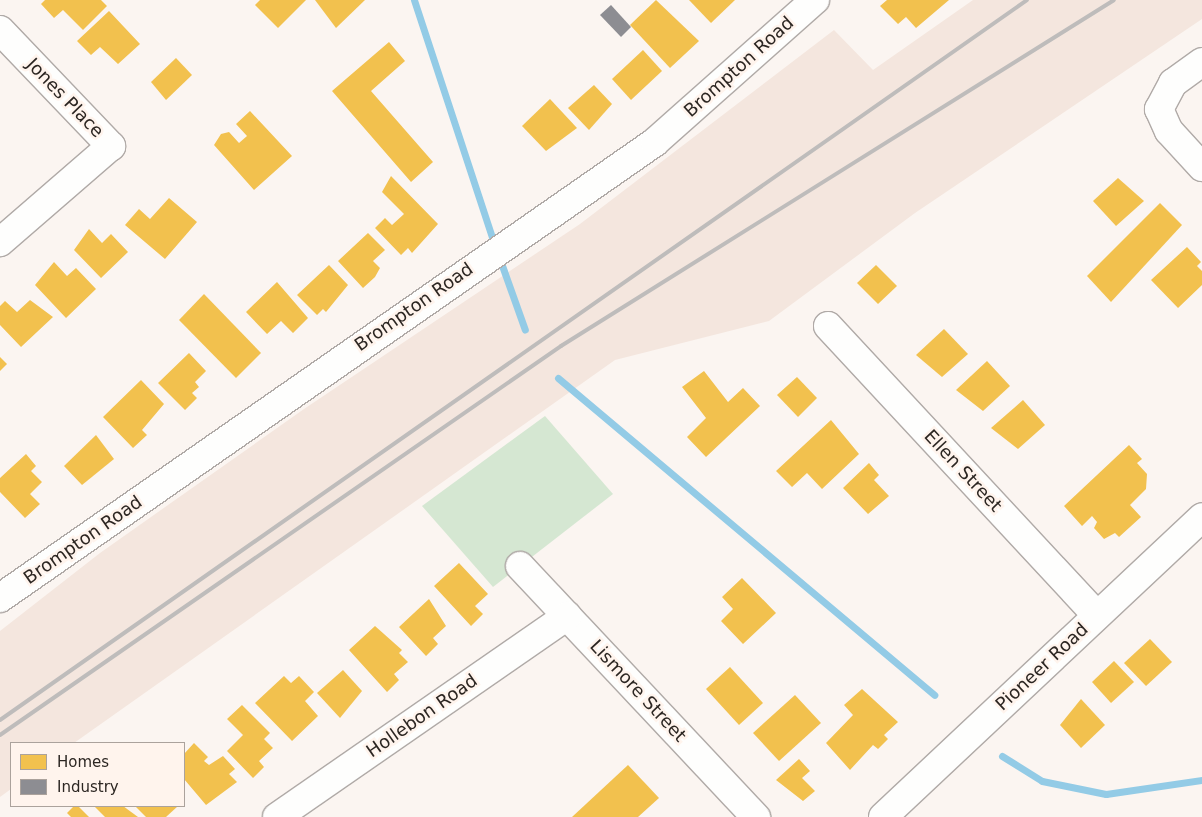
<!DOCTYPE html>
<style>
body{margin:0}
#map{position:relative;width:1202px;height:817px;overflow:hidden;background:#fbf5f1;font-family:"DejaVu Sans",sans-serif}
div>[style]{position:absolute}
.built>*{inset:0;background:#f4e6de}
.green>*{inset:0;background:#d5e7d2}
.homes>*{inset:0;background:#f2c14e}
.industry>*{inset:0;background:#8d8d92}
.stream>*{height:7px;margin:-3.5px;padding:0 3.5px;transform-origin:3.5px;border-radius:3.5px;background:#93cbe6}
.roads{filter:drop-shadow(1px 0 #b0aaa7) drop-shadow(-1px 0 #b0aaa7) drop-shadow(0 1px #b0aaa7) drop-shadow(0 -1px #b0aaa7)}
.minor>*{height:28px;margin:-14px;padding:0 14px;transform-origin:14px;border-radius:14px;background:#fefefd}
.major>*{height:28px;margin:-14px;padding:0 14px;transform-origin:14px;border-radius:14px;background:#fefefd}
.rail>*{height:4px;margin:-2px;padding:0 2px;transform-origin:2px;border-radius:2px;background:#bebcbb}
span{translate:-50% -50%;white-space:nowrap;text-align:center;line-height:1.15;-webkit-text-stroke:5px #fff4ed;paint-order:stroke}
.street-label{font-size:18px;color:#2c2622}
.legend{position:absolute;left:10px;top:742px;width:175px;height:65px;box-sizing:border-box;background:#fff4ed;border:1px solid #aba29c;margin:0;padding:6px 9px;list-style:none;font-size:15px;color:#2c2622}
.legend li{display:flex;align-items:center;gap:10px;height:25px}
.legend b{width:25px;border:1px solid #aba29c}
</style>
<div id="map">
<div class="built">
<div style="clip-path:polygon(973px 0,1202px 0,1202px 19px,915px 213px,769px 321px,615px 360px,74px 743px,11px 743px,11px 789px,0 797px,0 631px,100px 553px,304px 409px,580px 224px,834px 30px,873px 70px)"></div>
</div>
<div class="green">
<div style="clip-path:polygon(545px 416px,613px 494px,493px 587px,422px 506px)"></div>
</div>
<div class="homes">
<div style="clip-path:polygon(45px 0,101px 0,107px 6px,83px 30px,63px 10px,54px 18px,41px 4px)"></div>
<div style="clip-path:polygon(260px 0,306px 0,278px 28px,255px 5px)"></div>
<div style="clip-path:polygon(315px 0,365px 0,336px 28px)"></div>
<div style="clip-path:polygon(656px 0,699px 41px,670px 68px,630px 25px)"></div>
<div style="clip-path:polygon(689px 0,735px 0,711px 23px)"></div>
<div style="clip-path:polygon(887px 0,949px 0,916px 28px,906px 17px,898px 24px,880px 6px)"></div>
<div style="clip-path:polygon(109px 11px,140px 44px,118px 64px,100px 47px,91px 55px,77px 41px)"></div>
<div style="clip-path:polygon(389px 42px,405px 61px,371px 91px,433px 162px,411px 182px,332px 91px)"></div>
<div style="clip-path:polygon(643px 50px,662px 71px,631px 100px,612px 79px)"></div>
<div style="clip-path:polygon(176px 58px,192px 75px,166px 100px,151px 82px)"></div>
<div style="clip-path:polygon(594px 85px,612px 104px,589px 130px,568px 108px)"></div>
<div style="clip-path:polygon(550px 99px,577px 128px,546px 151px,522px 126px)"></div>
<div style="clip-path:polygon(250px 111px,292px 156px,254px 190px,214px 145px,221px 134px,229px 132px,239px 143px,247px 136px,236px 124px)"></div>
<div style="clip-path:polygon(391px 176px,438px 224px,412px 253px,408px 248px,401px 255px,375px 228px,385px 218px,392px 225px,404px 214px,382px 192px)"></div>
<div style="clip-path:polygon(1118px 178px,1144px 201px,1116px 226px,1093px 201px)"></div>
<div style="clip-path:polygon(169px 198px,197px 222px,165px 259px,125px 225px,139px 209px,150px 219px)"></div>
<div style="clip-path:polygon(1160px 203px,1182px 225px,1111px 302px,1087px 276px)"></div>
<div style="clip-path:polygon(89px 229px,102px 243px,111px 234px,128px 252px,101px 278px,74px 250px)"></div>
<div style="clip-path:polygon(368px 233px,385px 250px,373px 261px,380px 268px,375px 277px,363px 288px,338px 261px)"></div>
<div style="clip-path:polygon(1187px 247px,1201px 262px,1197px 266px,1202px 271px,1202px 285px,1178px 308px,1151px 280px)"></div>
<div style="clip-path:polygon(54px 262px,67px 276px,76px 268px,96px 289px,66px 318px,35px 285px)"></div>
<div style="clip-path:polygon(329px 265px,348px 285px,326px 312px,323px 309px,317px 315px,297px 295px)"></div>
<div style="clip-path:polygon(876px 265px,897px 286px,878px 304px,857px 283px)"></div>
<div style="clip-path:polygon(277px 282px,308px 318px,293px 333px,281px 321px,267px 334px,246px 312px)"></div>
<div style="clip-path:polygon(204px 294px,261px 353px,236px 378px,179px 320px)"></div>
<div style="clip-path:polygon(30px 300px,53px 317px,21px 347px,0 325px,0 306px,5px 301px,17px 312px)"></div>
<div style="clip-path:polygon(944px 329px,968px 354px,942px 377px,916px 355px)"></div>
<div style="clip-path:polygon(189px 353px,206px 371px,195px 382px,199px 387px,192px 393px,197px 398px,185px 410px,158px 383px)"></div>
<div style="clip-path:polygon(0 357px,7px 364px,0 371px)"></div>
<div style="clip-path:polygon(987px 361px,1010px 386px,983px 411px,956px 390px)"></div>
<div style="clip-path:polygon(704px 371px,728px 402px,743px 388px,760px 406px,706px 457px,687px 437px,706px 418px,682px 387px)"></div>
<div style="clip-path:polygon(797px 377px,817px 398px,798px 417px,777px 395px)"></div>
<div style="clip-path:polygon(141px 380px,164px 404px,142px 430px,147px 435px,133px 448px,103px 417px)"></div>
<div style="clip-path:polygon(1023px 400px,1045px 425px,1018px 449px,991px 428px)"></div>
<div style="clip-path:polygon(831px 420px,859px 454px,822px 489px,807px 473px,792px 487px,776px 471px)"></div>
<div style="clip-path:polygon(96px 435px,114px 459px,82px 485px,64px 466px)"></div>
<div style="clip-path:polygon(1129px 445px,1142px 459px,1137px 463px,1147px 474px,1146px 489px,1130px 505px,1141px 517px,1119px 537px,1115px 533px,1104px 539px,1094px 528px,1097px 522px,1092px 516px,1082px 526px,1064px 506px)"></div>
<div style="clip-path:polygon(26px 454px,36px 466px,31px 471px,42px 482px,30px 494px,40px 504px,25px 518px,0 492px,0 478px)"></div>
<div style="clip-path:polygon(869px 463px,879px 475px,874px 480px,889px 496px,868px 514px,843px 488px)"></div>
<div style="clip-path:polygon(459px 563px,488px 594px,475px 606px,483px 614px,471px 626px,434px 586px)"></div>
<div style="clip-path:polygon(742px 578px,776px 613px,743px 644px,721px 621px,733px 609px,722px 597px)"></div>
<div style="clip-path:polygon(429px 599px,446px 626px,433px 638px,438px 644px,426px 656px,399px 627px)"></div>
<div style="clip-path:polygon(375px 626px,402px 650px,399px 653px,408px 662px,394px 674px,399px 680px,387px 692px,349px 650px)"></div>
<div style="clip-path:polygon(1150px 639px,1172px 662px,1146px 686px,1124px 663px)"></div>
<div style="clip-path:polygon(1114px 661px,1134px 682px,1111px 703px,1092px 682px)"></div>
<div style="clip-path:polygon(730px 667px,763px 703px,739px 725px,706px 689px)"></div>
<div style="clip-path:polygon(343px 670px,362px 691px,340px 718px,317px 693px)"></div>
<div style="clip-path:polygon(284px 676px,291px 683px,299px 676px,314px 692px,305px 701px,318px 716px,292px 741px,255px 703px)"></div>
<div style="clip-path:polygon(862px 689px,898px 722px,884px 735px,888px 739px,878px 749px,873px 745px,850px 770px,826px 743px,853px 715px,844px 705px)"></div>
<div style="clip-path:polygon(795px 695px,821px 723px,779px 761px,753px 733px)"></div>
<div style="clip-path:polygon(1081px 699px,1105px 725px,1081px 748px,1060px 725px)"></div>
<div style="clip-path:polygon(242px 705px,270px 733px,264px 739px,273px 748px,259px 761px,264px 767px,253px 778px,227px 751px,243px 735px,227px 719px)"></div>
<div style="clip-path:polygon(194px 743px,208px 757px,204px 761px,209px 765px,223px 756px,235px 769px,229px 774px,237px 782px,206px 805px,184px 779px,184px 754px)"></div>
<div style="clip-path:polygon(799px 759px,810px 771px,802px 778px,815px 791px,803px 801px,776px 780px)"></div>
<div style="clip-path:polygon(628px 765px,659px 798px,638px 817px,572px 817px)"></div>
<div style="clip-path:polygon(74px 806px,78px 806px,89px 817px,71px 817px,67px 813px)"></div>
<div style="clip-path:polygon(94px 806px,123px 806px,138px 817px,105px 817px)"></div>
<div style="clip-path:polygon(135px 806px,178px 806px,166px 817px,146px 817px)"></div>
</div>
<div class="industry">
<div style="clip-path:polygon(611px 5px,631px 27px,621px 37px,600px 15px)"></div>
</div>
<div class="stream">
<div style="left:414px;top:0;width:260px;rotate:71.8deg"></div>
<div style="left:499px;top:257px;width:77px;rotate:70.4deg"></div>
<div style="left:558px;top:378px;width:492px;rotate:40.1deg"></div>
<div style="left:1002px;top:756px;width:47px;rotate:32deg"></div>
<div style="left:1042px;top:781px;width:65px;rotate:11.5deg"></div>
<div style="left:1106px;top:794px;width:97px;rotate:-8.3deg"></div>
</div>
<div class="roads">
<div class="minor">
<div style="left:0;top:30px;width:161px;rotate:46.3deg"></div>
<div style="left:111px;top:146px;width:147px;rotate:139.1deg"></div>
<div style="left:1202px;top:62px;width:36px;rotate:144deg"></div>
<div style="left:1173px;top:83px;width:30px;rotate:118deg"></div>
<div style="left:1159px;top:109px;width:24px;rotate:66deg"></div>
<div style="left:1169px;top:131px;width:49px;rotate:47.5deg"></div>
<div style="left:828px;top:326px;width:395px;rotate:47.1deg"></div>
<div style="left:520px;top:566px;width:345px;rotate:46.8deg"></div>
<div style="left:0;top:598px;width:798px;rotate:-34.84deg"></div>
<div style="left:655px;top:142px;width:214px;rotate:-41.6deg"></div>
<div style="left:277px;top:817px;width:353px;rotate:-34.7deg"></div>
</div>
<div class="major">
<div style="left:883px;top:817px;width:438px;rotate:-43.2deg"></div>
</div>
</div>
<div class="rail">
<div style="left:0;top:720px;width:1254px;rotate:-35.03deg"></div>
<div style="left:0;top:735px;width:683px;rotate:-34.74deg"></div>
<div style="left:561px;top:346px;width:652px;rotate:-32.03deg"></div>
</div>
<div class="street-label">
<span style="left:739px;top:67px;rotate:-42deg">Brompton Road</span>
<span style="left:65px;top:98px;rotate:46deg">Jones Place</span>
<span style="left:414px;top:307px;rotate:-35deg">Brompton Road</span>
<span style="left:963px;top:471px;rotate:47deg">Ellen Street</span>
<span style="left:83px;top:540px;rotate:-35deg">Brompton Road</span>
<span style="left:1042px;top:667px;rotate:-43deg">Pioneer Road</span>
<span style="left:638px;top:691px;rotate:47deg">Lismore Street</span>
<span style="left:422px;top:716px;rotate:-35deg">Hollebon Road</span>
</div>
<ul class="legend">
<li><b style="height:14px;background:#f2c14e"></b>Homes</li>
<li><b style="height:14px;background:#8d8d92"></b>Industry</li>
</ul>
</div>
